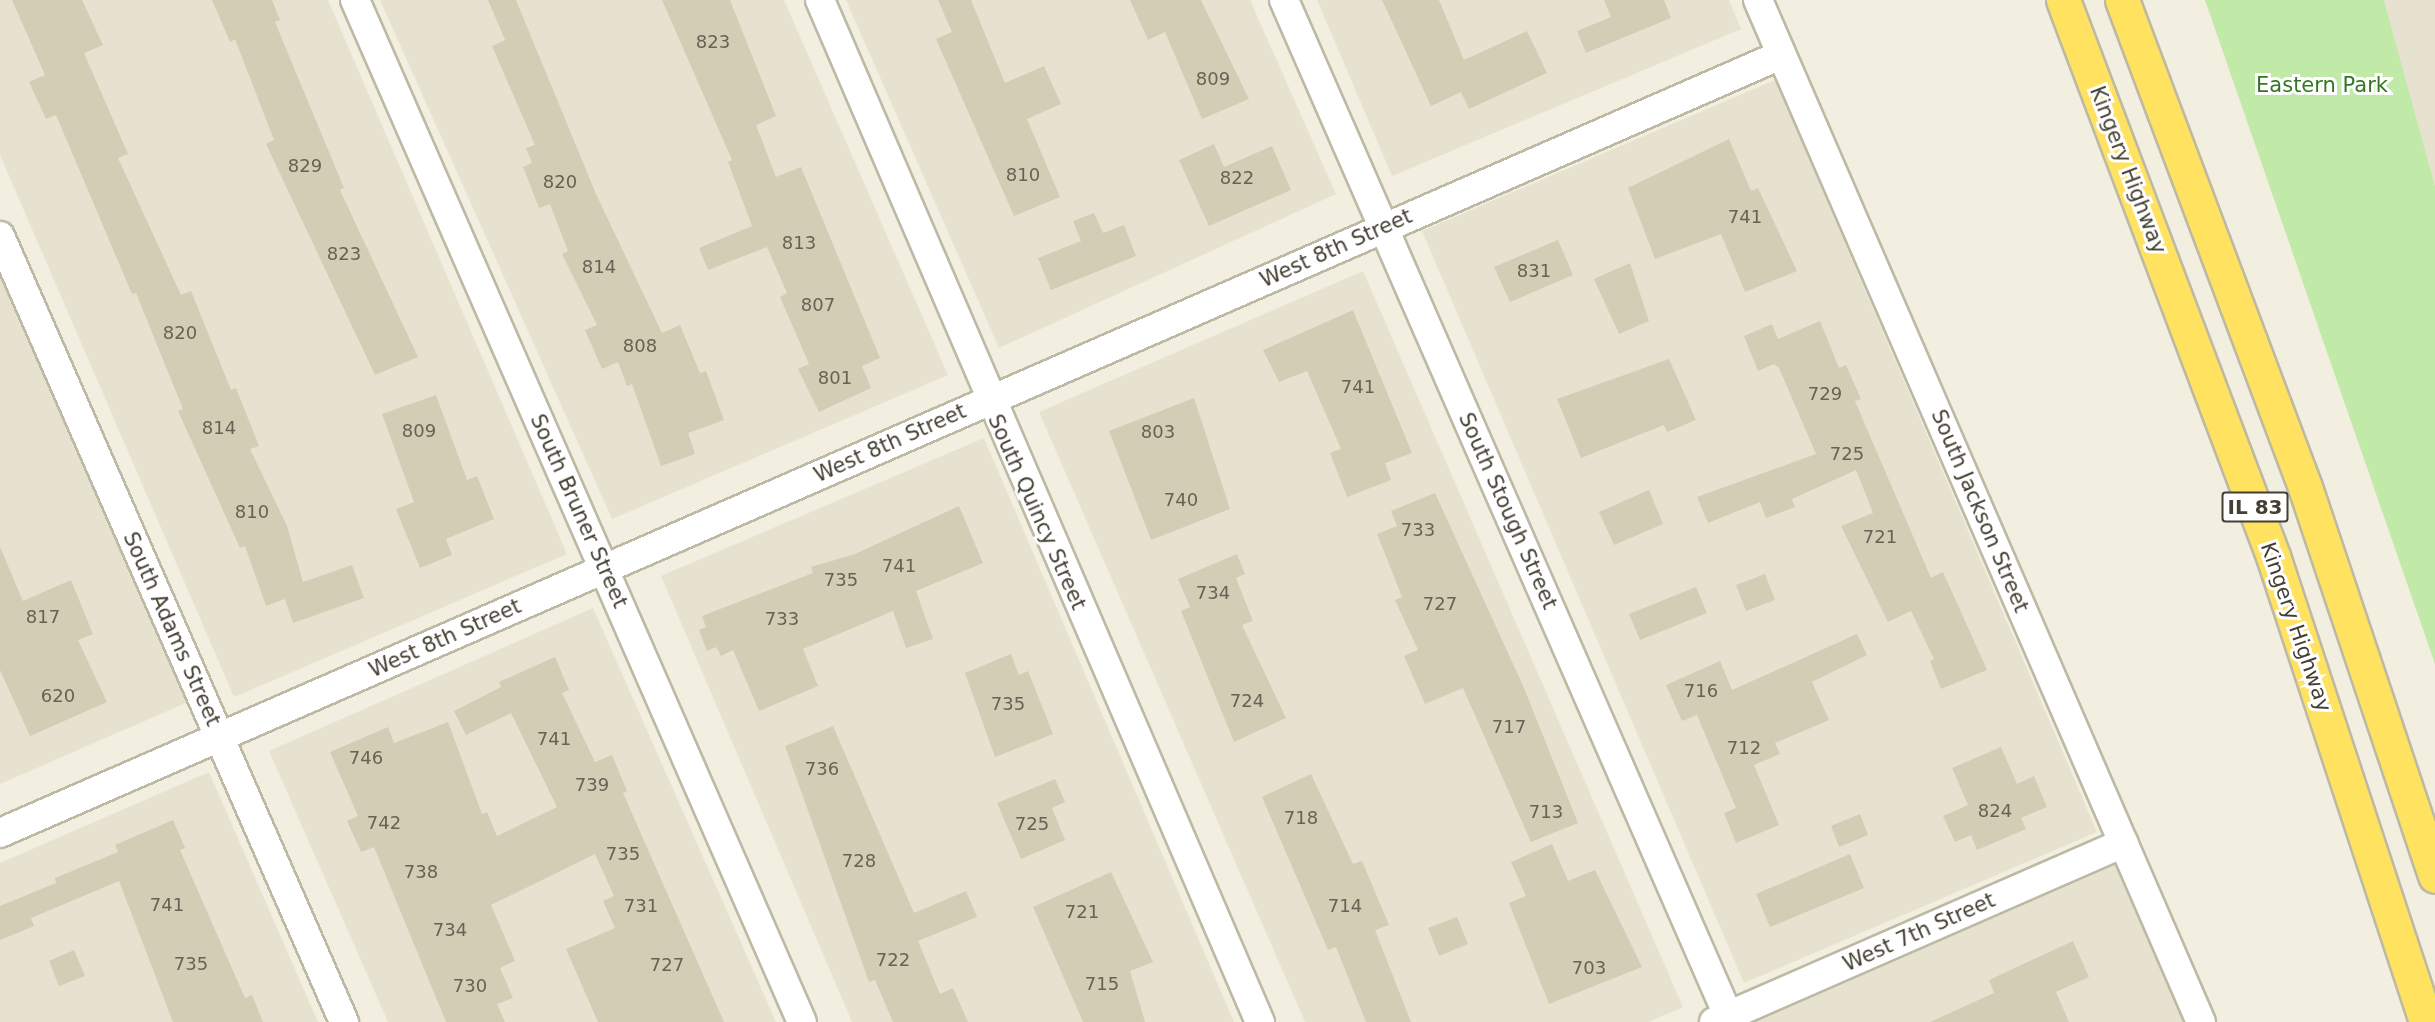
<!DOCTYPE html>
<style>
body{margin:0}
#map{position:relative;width:2435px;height:1022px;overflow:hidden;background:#f2efe1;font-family:"DejaVu Sans",sans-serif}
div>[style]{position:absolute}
.residential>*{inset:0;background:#e6e2cf}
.green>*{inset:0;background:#c1e9a7}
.building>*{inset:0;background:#d3cdb6}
.roads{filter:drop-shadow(2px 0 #bdb9a4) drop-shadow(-2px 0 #bdb9a4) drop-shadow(0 2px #bdb9a4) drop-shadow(0 -2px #bdb9a4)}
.street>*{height:28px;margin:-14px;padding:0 14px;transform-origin:14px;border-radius:14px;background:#fff}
.highway>*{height:33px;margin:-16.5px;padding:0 16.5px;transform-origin:16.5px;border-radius:16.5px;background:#ffe25f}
span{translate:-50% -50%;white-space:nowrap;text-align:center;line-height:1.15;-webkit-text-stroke:6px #fff;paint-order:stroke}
.number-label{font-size:18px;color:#676253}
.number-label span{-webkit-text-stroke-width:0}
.shield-label span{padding:2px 4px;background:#fff;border:2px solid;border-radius:4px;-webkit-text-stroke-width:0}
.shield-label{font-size:20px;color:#433f32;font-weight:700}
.park-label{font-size:21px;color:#367723}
.street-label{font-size:21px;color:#433f32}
</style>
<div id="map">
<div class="residential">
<div style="clip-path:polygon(0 0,328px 0,567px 554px,234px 697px,0 155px)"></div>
<div style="clip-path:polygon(380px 0,784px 0,948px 375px,612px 519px)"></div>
<div style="clip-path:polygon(846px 0,1250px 0,1336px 194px,999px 348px)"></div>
<div style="clip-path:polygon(1317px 0,1729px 0,1741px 29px,1392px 176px)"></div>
<div style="clip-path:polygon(2384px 0,2435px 0,2435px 186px)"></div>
<div style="clip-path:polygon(1775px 80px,2097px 832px,1744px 983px,1422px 231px)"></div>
<div style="clip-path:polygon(1363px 271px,1683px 1007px,1649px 1022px,1305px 1022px,1039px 412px)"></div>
<div style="clip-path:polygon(0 274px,188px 702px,0 784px)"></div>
<div style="clip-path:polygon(984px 438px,1234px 1022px,852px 1022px,661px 576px)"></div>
<div style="clip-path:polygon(593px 608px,776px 1022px,388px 1022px,269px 751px)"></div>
<div style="clip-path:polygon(209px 772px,318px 1022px,0 1022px,0 863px)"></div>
<div style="clip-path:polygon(2120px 863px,2188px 1022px,1756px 1022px)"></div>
</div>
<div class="green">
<div style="clip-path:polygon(2205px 0,2384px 0,2435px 186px,2435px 664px)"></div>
</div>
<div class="building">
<div style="clip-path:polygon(12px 0,82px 0,103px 45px,84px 53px,128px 154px,118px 158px,181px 295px,191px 291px,231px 390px,236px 388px,259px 446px,250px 449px,287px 526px,303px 582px,352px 565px,364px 598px,293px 623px,285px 599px,266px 606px,245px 546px,240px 548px,178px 411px,183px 409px,136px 293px,132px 294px,56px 115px,46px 119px,29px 82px,45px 75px)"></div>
<div style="clip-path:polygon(212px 0,272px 0,280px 20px,275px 22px,344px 188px,340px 190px,418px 357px,375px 375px,266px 144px,274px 140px,235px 39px,230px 42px)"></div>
<div style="clip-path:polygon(488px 0,516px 0,596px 194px,662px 333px,680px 325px,700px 373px,706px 371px,724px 420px,688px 433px,695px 454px,661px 466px,632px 384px,627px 386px,618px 362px,602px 369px,585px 330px,597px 325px,562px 254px,568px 251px,550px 204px,539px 208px,523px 167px,532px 163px,526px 148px,535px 145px,492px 46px,505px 40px)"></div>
<div style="clip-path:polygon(662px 0,730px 0,776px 116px,756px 125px,776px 177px,801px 167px,880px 358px,862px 366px,871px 388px,819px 412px,798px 369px,809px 364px,780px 297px,787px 293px,767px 247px,708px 270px,699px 248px,752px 226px,728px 162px,732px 160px)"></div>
<div style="clip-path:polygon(938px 0,971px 0,1005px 83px,1044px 66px,1061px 104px,1027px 119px,1060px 197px,1014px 216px,936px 39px,952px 32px)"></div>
<div style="clip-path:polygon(1130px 0,1201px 0,1249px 99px,1202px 119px,1165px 32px,1148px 40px)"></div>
<div style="clip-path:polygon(1382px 0,1439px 0,1464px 60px,1527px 31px,1547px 73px,1469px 109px,1461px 92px,1431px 106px)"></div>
<div style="clip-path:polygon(1604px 0,1664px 0,1671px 18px,1586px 53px,1577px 31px,1611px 17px)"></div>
<div style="clip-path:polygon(1729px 139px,1751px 191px,1758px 188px,1797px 271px,1745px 292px,1721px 234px,1655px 259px,1628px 188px)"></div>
<div style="clip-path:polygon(1214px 144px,1224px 167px,1272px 146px,1291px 190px,1209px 226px,1179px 160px)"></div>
<div style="clip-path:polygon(1094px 213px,1103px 233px,1124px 225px,1136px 256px,1051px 290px,1038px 258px,1081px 241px,1073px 221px)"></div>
<div style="clip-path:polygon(1558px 240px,1573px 275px,1510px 302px,1494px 267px)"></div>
<div style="clip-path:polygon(1630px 263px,1649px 321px,1619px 334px,1594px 279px)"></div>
<div style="clip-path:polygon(1353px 310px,1412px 453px,1385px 463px,1391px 480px,1347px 497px,1330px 453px,1341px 449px,1307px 371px,1279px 382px,1263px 350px)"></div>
<div style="clip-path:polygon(1820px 321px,1839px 368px,1846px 365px,1861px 399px,1855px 401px,1931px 578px,1943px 572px,1987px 670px,1941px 689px,1930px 661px,1934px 659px,1911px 611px,1888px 622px,1841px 526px,1873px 513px,1856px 470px,1792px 499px,1795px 507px,1766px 518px,1760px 502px,1708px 523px,1697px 497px,1816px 454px,1779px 368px,1774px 364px,1758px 371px,1744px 336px,1772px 324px,1778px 339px)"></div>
<div style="clip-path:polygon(1669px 359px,1696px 420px,1667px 432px,1664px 425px,1581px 458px,1557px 399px)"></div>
<div style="clip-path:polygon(436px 395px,467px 480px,477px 476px,494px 519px,446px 539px,452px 555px,420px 568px,396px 509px,414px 502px,382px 414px)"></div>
<div style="clip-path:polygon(1194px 398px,1230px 509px,1151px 540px,1109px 431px)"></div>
<div style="clip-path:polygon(1649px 490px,1663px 524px,1614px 545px,1599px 512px)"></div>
<div style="clip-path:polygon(1435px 493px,1524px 688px,1578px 823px,1531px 842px,1463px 688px,1425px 704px,1404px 656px,1418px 650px,1395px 600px,1402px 597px,1377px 534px,1397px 526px,1391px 511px)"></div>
<div style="clip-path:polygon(959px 506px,983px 563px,916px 591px,933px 639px,906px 648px,893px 611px,803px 649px,818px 686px,759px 711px,733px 650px,721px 656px,716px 647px,707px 651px,699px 630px,706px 627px,702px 616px,813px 573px,811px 567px,855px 554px)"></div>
<div style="clip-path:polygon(0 547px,23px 601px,71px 580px,93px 634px,78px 640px,107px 702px,30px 736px,0 670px)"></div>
<div style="clip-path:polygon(1237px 554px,1245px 574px,1236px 578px,1253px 621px,1242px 625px,1286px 718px,1234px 742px,1181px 611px,1190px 607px,1178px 579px)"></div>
<div style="clip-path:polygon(1765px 574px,1775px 600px,1746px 611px,1736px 585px)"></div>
<div style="clip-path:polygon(1696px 587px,1707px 613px,1640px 640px,1629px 614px)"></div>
<div style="clip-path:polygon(1857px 634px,1867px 655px,1812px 682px,1829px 720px,1775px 743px,1780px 754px,1754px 765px,1779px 825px,1736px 843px,1724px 813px,1736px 808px,1697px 715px,1682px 721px,1666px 685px,1720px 661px,1732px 690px)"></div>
<div style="clip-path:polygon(1011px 654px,1019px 675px,1028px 671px,1053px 734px,995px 757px,965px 673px)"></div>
<div style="clip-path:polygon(555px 657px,569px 690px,562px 693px,595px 762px,612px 755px,627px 791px,623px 793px,724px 1022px,598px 1022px,566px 949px,615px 928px,603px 901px,614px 896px,595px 854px,491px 905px,515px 961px,500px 968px,513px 998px,497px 1004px,505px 1022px,446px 1022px,374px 847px,361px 852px,347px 821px,358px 816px,330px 752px,388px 727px,394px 743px,448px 722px,482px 814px,487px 812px,497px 836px,557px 807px,511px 713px,466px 735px,454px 711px,501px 687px,499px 682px)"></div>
<div style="clip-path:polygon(833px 726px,914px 913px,966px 891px,977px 917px,918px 941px,940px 994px,953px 988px,968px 1022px,893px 1022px,875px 980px,869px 982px,785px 746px)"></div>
<div style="clip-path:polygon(2001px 747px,2017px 784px,2034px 776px,2047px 807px,2021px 818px,2026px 829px,1977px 850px,1971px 835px,1955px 842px,1943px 816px,1968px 805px,1952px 768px)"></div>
<div style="clip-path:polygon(1311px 774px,1353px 864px,1362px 861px,1389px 925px,1375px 930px,1411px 1022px,1366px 1022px,1336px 947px,1328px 950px,1262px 797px)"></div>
<div style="clip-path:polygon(1055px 779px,1065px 802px,1052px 808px,1065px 840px,1021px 859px,997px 803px)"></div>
<div style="clip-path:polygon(1860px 814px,1868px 835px,1839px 847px,1831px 826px)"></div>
<div style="clip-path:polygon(173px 820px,185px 848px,180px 850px,245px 998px,252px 995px,263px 1022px,173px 1022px,119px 881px,31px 918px,34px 926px,0 940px,0 906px,56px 883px,55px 878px,118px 852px,115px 845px)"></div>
<div style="clip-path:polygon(1552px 844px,1568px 881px,1595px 870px,1642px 967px,1549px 1004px,1509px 903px,1526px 896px,1511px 862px)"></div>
<div style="clip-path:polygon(1850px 854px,1864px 888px,1770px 927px,1756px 894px)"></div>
<div style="clip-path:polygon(1111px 872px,1153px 962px,1130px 971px,1145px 1022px,1083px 1022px,1033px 907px)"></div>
<div style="clip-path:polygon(1457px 917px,1468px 944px,1439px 956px,1428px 928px)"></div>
<div style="clip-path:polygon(2073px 941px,2089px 977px,2056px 992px,2069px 1022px,1930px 1022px,1994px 993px,1989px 980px)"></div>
<div style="clip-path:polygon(74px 950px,85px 976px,59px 986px,49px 961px)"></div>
</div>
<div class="roads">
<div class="street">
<div style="left:355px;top:0;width:1115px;rotate:66.38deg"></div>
<div style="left:820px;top:0;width:1113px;rotate:66.71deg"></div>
<div style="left:1284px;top:0;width:1115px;rotate:66.38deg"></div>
<div style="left:1758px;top:0;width:1114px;rotate:66.57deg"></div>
<div style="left:0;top:236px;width:858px;rotate:66.36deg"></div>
<div style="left:0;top:833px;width:1944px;rotate:-23.6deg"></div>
<div style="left:1714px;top:1022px;width:447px;rotate:-23.6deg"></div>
</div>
<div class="highway">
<div style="left:2063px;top:0;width:594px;rotate:69.31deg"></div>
<div style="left:2273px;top:556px;width:490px;rotate:71.8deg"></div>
<div style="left:2122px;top:0;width:520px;rotate:69.41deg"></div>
<div style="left:2305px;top:487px;width:410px;rotate:71.5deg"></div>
</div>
</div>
<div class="number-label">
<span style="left:713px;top:42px">823</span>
<span style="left:1213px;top:79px">809</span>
<span style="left:305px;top:166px">829</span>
<span style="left:1023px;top:175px">810</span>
<span style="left:1237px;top:178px">822</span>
<span style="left:560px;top:182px">820</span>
<span style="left:1745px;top:217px">741</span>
<span style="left:799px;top:243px">813</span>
<span style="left:344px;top:254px">823</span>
<span style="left:599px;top:267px">814</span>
<span style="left:1534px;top:271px">831</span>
<span style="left:818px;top:305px">807</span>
<span style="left:180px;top:333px">820</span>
<span style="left:640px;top:346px">808</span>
<span style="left:835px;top:378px">801</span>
<span style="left:1358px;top:387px">741</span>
<span style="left:1825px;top:394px">729</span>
<span style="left:219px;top:428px">814</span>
<span style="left:419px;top:431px">809</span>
<span style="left:1158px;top:432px">803</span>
<span style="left:1847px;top:454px">725</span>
<span style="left:1181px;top:500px">740</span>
<span style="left:252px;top:512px">810</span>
<span style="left:1418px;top:530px">733</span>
<span style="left:1880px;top:537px">721</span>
<span style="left:899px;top:566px">741</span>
<span style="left:841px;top:580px">735</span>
<span style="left:1213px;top:593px">734</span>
<span style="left:1440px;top:604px">727</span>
<span style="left:43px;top:617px">817</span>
<span style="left:782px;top:619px">733</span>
<span style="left:1701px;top:691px">716</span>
<span style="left:58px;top:696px">620</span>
<span style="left:1247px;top:701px">724</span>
<span style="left:1008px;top:704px">735</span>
<span style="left:1509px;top:727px">717</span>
<span style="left:554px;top:739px">741</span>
<span style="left:1744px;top:748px">712</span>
<span style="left:366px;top:758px">746</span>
<span style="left:822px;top:769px">736</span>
<span style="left:592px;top:785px">739</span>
<span style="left:1995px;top:811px">824</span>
<span style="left:1546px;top:812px">713</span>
<span style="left:1301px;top:818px">718</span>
<span style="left:384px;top:823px">742</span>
<span style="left:1032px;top:824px">725</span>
<span style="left:623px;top:854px">735</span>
<span style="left:859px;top:861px">728</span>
<span style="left:421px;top:872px">738</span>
<span style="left:167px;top:905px">741</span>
<span style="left:641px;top:906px">731</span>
<span style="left:1345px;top:906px">714</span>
<span style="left:1082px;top:912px">721</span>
<span style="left:450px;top:930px">734</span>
<span style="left:893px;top:960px">722</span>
<span style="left:191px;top:964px">735</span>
<span style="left:667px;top:965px">727</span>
<span style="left:1589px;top:968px">703</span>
<span style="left:1102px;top:984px">715</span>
<span style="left:470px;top:986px">730</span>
</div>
<div class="shield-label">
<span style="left:2255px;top:507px">IL 83</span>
</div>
<div class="park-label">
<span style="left:2322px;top:85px">Eastern Park</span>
</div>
<div class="street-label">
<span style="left:2128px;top:170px;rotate:69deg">Kingery Highway</span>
<span style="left:1336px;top:248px;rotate:-24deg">West 8th Street</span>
<span style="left:890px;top:443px;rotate:-24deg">West 8th Street</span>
<span style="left:579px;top:511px;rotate:66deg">South Bruner Street</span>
<span style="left:1508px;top:511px;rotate:66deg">South Stough Street</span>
<span style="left:1980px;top:511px;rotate:67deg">South Jackson Street</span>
<span style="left:1037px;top:512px;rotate:66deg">South Quincy Street</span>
<span style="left:2296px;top:627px;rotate:71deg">Kingery Highway</span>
<span style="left:172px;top:629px;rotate:66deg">South Adams Street</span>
<span style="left:445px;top:638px;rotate:-24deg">West 8th Street</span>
<span style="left:1919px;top:932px;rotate:-24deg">West 7th Street</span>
</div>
</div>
